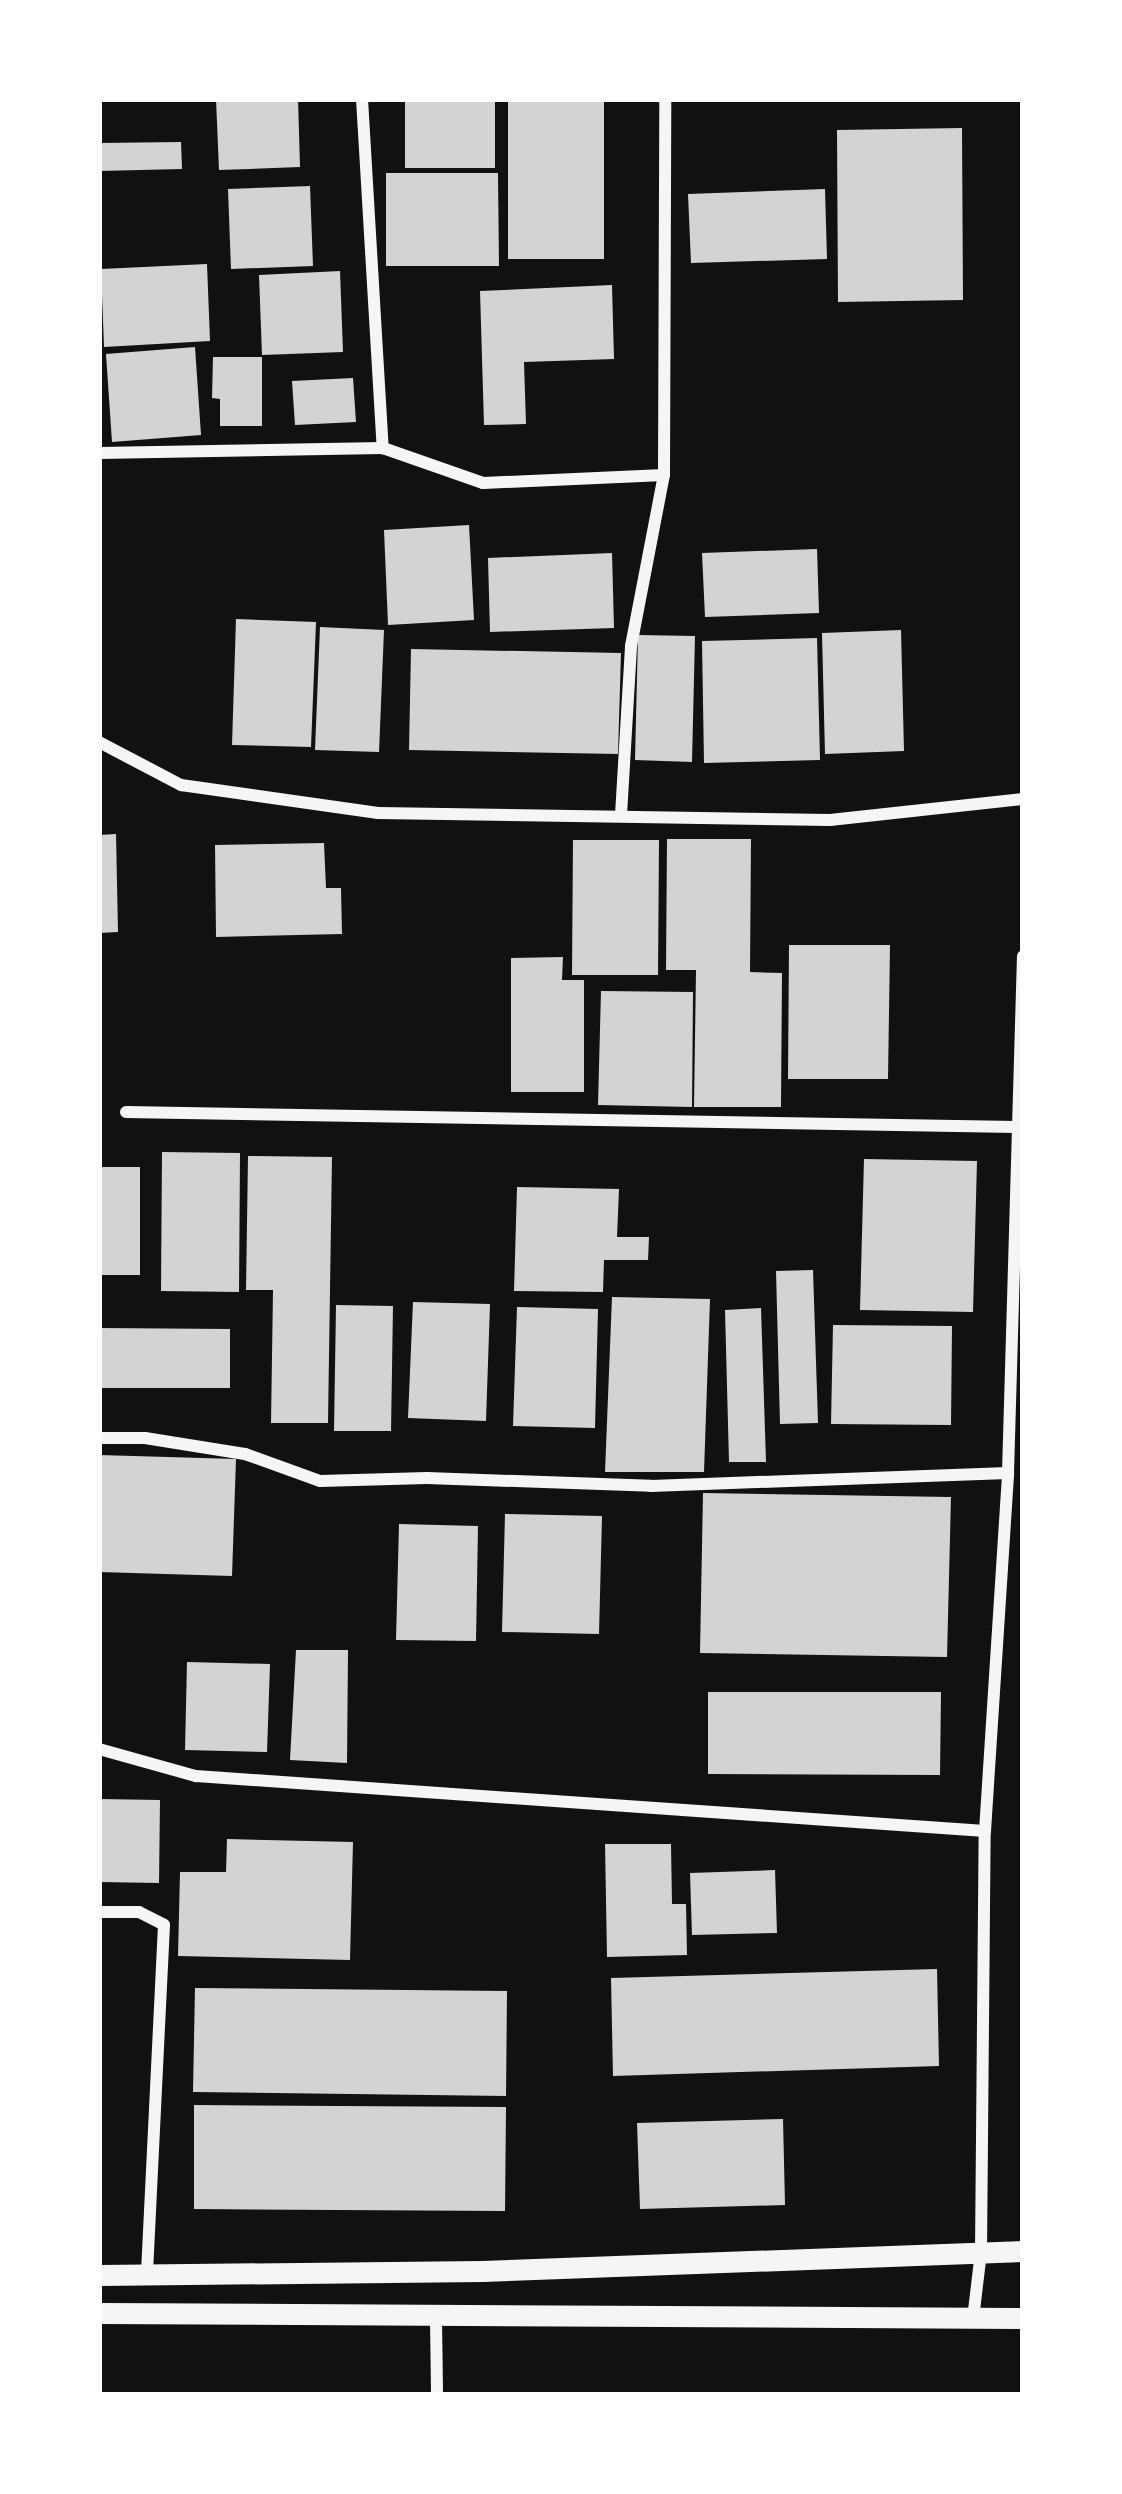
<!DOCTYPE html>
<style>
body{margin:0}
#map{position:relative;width:1122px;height:2494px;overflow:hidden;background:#111;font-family:"Nunito Sans",sans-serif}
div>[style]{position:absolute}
.building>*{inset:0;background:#d3d3d3}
.minor>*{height:12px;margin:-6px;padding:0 6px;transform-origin:6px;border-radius:6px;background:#f5f5f5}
.tertiary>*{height:21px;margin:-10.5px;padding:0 10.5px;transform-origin:10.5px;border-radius:10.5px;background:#f5f5f5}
span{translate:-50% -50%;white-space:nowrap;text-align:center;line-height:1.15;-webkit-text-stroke:9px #fff;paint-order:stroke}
.frame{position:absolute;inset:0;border:102px solid #fff;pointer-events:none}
</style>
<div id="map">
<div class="building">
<div style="clip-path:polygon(216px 99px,298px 99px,300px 167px,219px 170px)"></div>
<div style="clip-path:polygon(405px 99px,495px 99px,495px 168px,405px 168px)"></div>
<div style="clip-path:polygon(508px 99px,604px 99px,604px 259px,508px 259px)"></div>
<div style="clip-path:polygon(962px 128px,963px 300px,838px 302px,837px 130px)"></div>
<div style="clip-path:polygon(181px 142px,182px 169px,99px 171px,99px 143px)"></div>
<div style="clip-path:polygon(386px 173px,498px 173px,499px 266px,386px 266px)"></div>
<div style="clip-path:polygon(310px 186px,313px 266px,231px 269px,228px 189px)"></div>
<div style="clip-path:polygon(825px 189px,827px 259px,691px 263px,688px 194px)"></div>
<div style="clip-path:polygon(207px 264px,210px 341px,104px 347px,101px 269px)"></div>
<div style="clip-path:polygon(340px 271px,343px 352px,262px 355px,259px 275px)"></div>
<div style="clip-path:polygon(612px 285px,614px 359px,524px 362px,526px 424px,484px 425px,480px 291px)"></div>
<div style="clip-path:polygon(195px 347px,201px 435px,112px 442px,106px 354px)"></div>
<div style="clip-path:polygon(213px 357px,262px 357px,262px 426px,220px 426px,220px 399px,212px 398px)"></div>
<div style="clip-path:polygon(353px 378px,356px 422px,295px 425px,292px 381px)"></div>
<div style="clip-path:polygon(469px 525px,474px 620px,388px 625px,384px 530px)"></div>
<div style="clip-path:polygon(817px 549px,819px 613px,705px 617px,702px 553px)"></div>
<div style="clip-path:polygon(612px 553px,614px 628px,490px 632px,488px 558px)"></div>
<div style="clip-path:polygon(236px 619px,316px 622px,311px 747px,232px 745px)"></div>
<div style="clip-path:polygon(320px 627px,384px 630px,379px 752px,315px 750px)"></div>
<div style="clip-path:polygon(901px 630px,904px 751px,825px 754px,822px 633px)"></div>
<div style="clip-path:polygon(638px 635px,695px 636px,692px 762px,635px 760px)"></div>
<div style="clip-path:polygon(817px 638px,820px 760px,704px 763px,702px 641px)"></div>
<div style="clip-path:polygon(411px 649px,621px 653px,618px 754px,409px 750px)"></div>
<div style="clip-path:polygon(116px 834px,118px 932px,99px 933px,99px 835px)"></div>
<div style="clip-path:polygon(667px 839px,751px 839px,750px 972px,782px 973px,781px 1107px,694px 1107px,696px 970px,666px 970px)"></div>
<div style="clip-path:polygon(573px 840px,659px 840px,658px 975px,572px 975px)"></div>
<div style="clip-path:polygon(324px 843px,326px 888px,341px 888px,342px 934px,216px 937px,215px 845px)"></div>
<div style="clip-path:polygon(789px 945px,890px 945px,888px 1079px,788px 1079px)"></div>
<div style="clip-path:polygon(563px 957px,562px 980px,584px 980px,584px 1092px,511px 1092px,511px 958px)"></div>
<div style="clip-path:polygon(601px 991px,693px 992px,692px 1107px,598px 1105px)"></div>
<div style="clip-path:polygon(162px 1152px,240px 1153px,239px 1292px,161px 1291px)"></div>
<div style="clip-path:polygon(248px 1156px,332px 1157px,328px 1423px,271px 1423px,273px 1290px,246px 1290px)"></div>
<div style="clip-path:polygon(864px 1159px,977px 1161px,973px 1312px,860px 1310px)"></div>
<div style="clip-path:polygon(99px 1167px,140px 1167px,140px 1275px,99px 1275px)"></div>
<div style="clip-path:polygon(517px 1187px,619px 1189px,617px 1237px,649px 1237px,648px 1260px,604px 1260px,603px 1292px,514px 1291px)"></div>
<div style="clip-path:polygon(813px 1270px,818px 1423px,780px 1424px,776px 1271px)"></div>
<div style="clip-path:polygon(612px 1297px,710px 1299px,704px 1472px,605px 1472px)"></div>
<div style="clip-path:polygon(413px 1302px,490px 1304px,486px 1421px,408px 1418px)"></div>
<div style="clip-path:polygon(336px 1305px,393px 1306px,391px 1431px,334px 1431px)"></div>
<div style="clip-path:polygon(517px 1307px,598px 1309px,595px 1428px,513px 1426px)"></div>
<div style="clip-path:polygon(761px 1308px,766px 1462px,729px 1462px,725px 1310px)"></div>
<div style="clip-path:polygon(833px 1325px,952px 1326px,951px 1425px,831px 1424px)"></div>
<div style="clip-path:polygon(99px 1328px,230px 1329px,230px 1388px,99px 1388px)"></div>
<div style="clip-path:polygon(99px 1455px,236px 1459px,232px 1576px,99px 1572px)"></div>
<div style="clip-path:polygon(703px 1493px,951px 1497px,947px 1657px,700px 1653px)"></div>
<div style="clip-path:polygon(505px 1514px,602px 1516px,599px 1634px,502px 1632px)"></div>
<div style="clip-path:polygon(399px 1524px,478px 1526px,476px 1641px,396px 1640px)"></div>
<div style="clip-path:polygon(296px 1650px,348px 1650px,347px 1763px,290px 1760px)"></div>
<div style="clip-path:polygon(187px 1662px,270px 1664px,267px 1752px,185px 1750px)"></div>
<div style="clip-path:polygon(708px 1692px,941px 1692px,940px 1775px,708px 1774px)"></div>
<div style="clip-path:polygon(99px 1799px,160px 1800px,159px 1883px,99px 1882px)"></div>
<div style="clip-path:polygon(227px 1839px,353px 1842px,350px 1960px,178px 1956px,180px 1872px,226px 1872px)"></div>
<div style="clip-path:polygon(605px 1844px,671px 1844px,672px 1904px,686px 1904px,687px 1955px,607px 1957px)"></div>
<div style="clip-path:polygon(775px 1870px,777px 1933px,692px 1935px,690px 1873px)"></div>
<div style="clip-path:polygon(937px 1969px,939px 2066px,613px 2076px,611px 1978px)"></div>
<div style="clip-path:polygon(195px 1988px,507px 1991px,506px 2096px,193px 2092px)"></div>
<div style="clip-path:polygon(194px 2105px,506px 2107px,505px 2211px,194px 2209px)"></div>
<div style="clip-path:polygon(783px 2119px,785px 2205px,640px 2209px,637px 2123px)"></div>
</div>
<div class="minor">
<div style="left:362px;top:99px;width:350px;rotate:86.6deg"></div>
<div style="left:383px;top:448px;width:106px;rotate:19.3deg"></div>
<div style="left:483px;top:483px;width:181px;rotate:-2.5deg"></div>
<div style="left:99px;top:453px;width:284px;rotate:-1deg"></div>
<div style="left:99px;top:742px;width:93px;rotate:27.7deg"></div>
<div style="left:181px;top:785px;width:199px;rotate:8.1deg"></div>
<div style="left:378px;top:813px;width:452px;rotate:0.9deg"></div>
<div style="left:830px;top:820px;width:194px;rotate:-6.2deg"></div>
<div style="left:621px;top:815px;width:169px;rotate:-86.6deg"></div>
<div style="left:631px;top:646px;width:174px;rotate:-79.1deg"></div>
<div style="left:664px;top:475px;width:376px;rotate:-89.8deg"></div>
<div style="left:126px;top:1112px;width:890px;rotate:0.97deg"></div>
<div style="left:99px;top:1438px;width:46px"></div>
<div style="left:145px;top:1438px;width:101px;rotate:9.1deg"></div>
<div style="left:245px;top:1454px;width:80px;rotate:19.8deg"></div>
<div style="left:320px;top:1481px;width:107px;rotate:-1.6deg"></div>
<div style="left:427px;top:1478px;width:224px;rotate:2deg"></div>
<div style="left:651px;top:1486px;width:357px;rotate:-2.1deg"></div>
<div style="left:99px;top:1749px;width:101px;rotate:15.6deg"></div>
<div style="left:196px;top:1776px;width:791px;rotate:3.99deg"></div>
<div style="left:99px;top:1912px;width:40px"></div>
<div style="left:139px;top:1912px;width:28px;rotate:27deg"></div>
<div style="left:164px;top:1925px;width:349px;rotate:92.8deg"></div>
<div style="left:436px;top:2319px;width:76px;rotate:89.2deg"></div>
<div style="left:973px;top:2319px;width:67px;rotate:-83.2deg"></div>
<div style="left:981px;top:2252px;width:421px;rotate:-89.5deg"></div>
<div style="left:985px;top:1831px;width:359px;rotate:-86.3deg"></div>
<div style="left:1008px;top:1473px;width:517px;rotate:-88.34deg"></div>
</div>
<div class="tertiary">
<div style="left:99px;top:2275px;width:383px;rotate:-0.6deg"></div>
<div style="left:482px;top:2271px;width:541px;rotate:-2.12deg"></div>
<div style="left:99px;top:2313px;width:924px;rotate:0.31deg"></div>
</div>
<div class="frame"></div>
</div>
